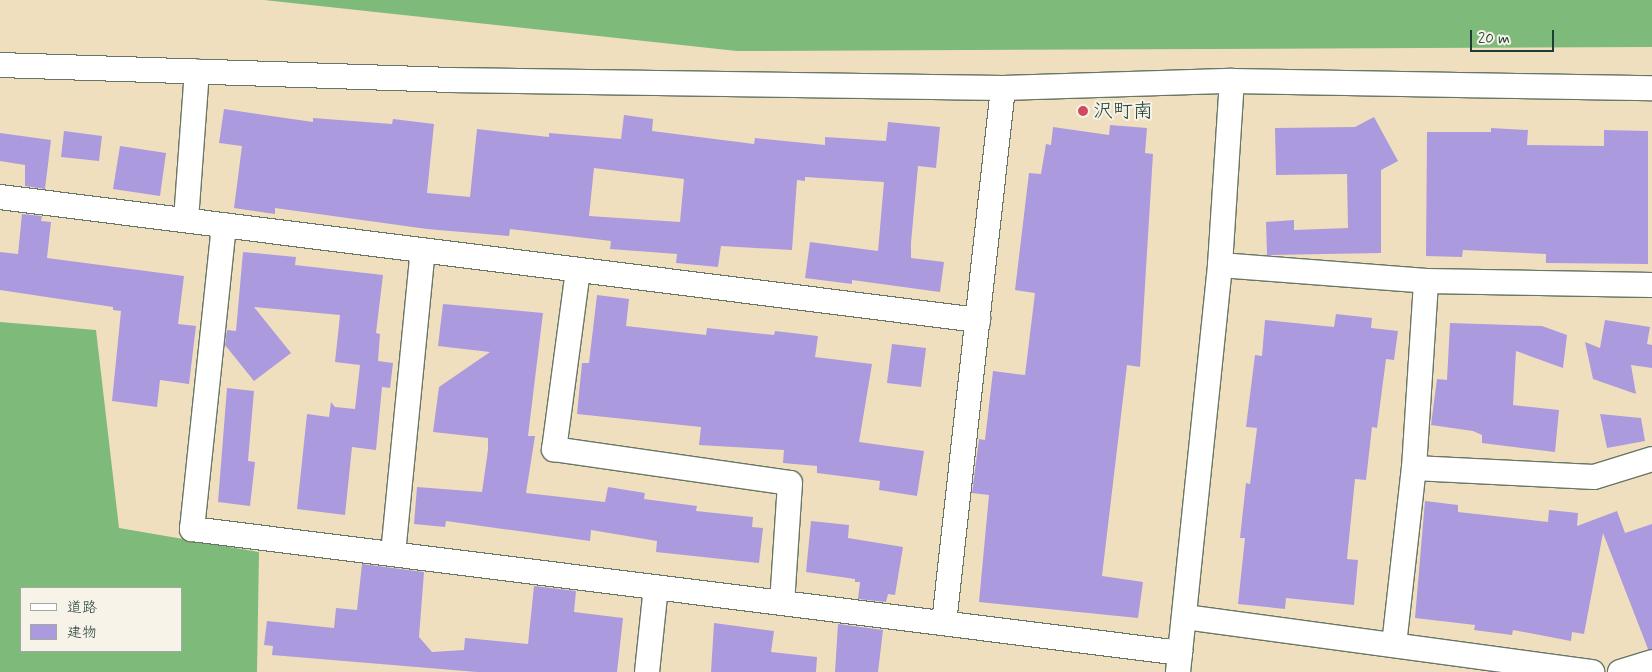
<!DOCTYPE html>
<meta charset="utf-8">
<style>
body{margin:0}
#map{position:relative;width:1652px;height:672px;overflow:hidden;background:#efdfbf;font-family:Mynerve,"Klee One",sans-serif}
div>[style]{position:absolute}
.forest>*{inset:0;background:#7eba79}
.building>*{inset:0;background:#ac9ade}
.roads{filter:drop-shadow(1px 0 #687665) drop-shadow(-1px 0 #687665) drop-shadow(0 1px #687665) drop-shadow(0 -1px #687665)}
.street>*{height:24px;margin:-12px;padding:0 12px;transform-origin:12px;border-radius:12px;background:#fff}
.dots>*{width:14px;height:14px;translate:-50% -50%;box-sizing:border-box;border:2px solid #f7f3e8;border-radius:50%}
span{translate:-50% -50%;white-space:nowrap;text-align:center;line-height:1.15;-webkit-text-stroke:4px #f7f3e8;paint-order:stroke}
.poi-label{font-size:20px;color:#1f3d34}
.left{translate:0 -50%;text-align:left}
.legend{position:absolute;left:20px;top:587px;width:162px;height:65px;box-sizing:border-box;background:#f7f3e8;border:1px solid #a1aaa0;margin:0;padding:6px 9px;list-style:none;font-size:15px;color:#1f3d34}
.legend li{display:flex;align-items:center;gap:10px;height:25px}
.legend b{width:25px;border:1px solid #a1aaa0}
.scale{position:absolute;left:1470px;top:30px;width:84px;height:22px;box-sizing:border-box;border:2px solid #1f3d34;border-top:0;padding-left:6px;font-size:15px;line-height:18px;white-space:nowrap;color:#1f3d34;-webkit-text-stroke:4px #f7f3e8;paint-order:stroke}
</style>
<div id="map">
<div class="forest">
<div style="clip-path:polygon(264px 0,1652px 0,1652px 47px,737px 51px)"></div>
<div style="clip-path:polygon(evenodd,0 322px,96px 330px,119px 528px,259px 552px,257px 672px,0 672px,0 322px,21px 588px,181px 588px,181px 651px,21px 651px,21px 588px)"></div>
</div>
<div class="building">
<div style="clip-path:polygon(evenodd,224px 109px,313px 122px,313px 118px,392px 124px,393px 119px,434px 124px,427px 193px,470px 197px,477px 129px,549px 137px,549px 133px,621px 139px,624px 115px,653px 119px,652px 131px,754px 144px,755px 138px,825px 145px,825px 137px,886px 141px,888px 122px,940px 127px,936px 168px,918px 166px,911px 243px,911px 258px,944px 262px,940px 292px,852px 280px,852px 284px,805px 278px,810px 242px,878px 251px,884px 182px,805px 177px,805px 181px,797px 180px,792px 250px,721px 246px,718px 267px,676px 263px,677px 254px,610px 249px,611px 241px,510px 229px,509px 236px,427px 229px,275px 208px,275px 214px,234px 208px,242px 146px,219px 143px,224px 109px,594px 168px,684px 179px,680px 222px,589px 216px,594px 168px)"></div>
<div style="clip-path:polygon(1374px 117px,1398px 161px,1381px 170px,1381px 253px,1267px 255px,1266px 222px,1294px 220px,1294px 230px,1348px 228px,1347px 174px,1276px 175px,1275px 128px,1355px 127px)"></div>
<div style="clip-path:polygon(1110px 125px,1147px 128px,1145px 153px,1153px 154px,1140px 367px,1127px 365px,1102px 576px,1143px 582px,1138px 618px,979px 602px,989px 495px,972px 493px,979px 439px,985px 440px,993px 371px,1025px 375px,1035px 293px,1015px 290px,1029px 173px,1041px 174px,1046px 144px,1051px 145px,1053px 127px,1109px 135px)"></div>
<div style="clip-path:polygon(1491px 128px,1528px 130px,1527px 145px,1604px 146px,1604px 130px,1648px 131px,1648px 264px,1546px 263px,1546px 254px,1463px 250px,1462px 257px,1426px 256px,1427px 132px,1491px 132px)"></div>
<div style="clip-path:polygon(64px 131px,102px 136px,99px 161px,61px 157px)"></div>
<div style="clip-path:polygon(0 133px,51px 140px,45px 189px,25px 186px,25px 165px,0 161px)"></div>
<div style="clip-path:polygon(120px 146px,166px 153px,160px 196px,113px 189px)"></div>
<div style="clip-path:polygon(22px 214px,42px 216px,41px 221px,51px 222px,47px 258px,184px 276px,178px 324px,196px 326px,189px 384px,160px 380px,157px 407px,112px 401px,121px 311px,113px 310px,113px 307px,0 290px,0 252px,18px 254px)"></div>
<div style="clip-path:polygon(243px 252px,296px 257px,295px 265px,383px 275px,376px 333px,380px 334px,378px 361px,393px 363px,390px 388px,382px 387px,376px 450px,352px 447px,345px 515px,297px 509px,307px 414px,329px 417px,331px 402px,335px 407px,355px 409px,360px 365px,335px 362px,340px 315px,254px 307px,291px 353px,254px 381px,225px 345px,227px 330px,236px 331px)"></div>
<div style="clip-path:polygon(597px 295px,629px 299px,626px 326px,706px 335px,707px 328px,774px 335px,775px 331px,818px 336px,815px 357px,872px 364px,859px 442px,924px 451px,917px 496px,879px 490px,880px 481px,817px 473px,817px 466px,783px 463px,784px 450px,699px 445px,701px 427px,577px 414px,582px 363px,589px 363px)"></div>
<div style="clip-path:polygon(443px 304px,543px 313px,528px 436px,535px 436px,526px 493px,605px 502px,608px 487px,645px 493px,644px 499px,697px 506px,696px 511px,753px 517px,752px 527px,763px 528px,759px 563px,656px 552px,657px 541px,591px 530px,590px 541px,446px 521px,445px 527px,414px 524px,417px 487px,482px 492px,488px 450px,488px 438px,433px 432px,439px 387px,490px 352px,438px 346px)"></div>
<div style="clip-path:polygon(1336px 314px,1372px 318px,1371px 328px,1398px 331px,1394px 360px,1386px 359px,1377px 428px,1372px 427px,1366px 480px,1355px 479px,1347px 559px,1358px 560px,1354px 605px,1286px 598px,1285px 609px,1238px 604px,1245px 538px,1240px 538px,1246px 483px,1250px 484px,1257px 428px,1246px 427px,1255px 355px,1262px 356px,1265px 320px,1334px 327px)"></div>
<div style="clip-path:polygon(1605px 320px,1650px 327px,1647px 344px,1652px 345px,1652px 368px,1631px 365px,1636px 394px,1593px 379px,1585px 342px,1600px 348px)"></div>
<div style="clip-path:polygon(1450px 323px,1542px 326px,1567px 335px,1563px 368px,1516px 351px,1513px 405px,1559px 410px,1555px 452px,1482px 443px,1482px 435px,1473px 431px,1431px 425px,1437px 379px,1447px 380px)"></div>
<div style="clip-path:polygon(892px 344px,926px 348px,921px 387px,887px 383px)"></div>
<div style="clip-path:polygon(227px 388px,254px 391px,248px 461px,255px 462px,250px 506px,218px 502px)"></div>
<div style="clip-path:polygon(1600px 414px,1641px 418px,1645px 441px,1607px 448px)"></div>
<div style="clip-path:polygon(1425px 501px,1458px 505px,1458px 512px,1548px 522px,1549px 510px,1578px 513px,1577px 526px,1617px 511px,1625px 533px,1652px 524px,1652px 649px,1648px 649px,1603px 533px,1584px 634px,1572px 632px,1571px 641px,1513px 630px,1512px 635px,1474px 630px,1475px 625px,1415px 618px)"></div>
<div style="clip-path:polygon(811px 521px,849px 525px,848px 538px,903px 547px,895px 595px,888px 594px,886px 602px,858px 599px,860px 582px,855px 582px,855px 579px,806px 572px)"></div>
<div style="clip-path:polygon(362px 564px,424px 572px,419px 637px,432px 652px,464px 650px,465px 638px,528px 644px,534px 586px,576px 591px,574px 612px,623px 618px,617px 672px,477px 672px,272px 655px,273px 646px,264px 645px,267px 621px,334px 628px,336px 608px,357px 610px)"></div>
<div style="clip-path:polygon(714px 623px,774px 631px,771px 652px,817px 657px,816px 672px,711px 672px)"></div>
<div style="clip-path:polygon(838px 624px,883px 630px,878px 672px,835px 672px)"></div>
</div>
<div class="roads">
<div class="street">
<div style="left:0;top:65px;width:450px;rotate:1.9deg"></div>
<div style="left:450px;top:80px;width:553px;rotate:0.83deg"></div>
<div style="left:1003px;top:88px;width:229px;rotate:-1.8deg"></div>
<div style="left:1232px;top:81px;width:420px;rotate:1deg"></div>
<div style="left:0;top:197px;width:986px;rotate:7.17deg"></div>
<div style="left:186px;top:220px;width:149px;rotate:-85.8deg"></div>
<div style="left:224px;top:225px;width:306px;rotate:96deg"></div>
<div style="left:192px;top:529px;width:996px;rotate:7.15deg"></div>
<div style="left:1220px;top:265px;width:207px;rotate:4.4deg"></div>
<div style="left:1426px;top:281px;width:226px;rotate:1deg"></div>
<div style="left:578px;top:270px;width:181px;rotate:97.6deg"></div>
<div style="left:554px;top:449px;width:238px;rotate:8.2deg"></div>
<div style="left:790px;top:483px;width:120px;rotate:93.8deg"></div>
<div style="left:1414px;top:468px;width:180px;rotate:2.9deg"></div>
<div style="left:1594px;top:477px;width:61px;rotate:-17.2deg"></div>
<div style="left:393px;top:554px;width:305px;rotate:-84.4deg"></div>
<div style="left:1185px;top:617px;width:411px;rotate:7.7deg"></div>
<div style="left:944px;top:623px;width:538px;rotate:-83.71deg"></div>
<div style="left:1394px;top:645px;width:178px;rotate:-83.6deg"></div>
<div style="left:1414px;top:468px;width:187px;rotate:-86.3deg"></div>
<div style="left:647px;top:672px;width:85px;rotate:-84deg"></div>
<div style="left:1178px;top:672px;width:409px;rotate:-84.1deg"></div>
<div style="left:1220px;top:265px;width:184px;rotate:-86.3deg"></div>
<div style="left:1620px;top:672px;width:34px;rotate:-17deg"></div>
</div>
</div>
<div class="dots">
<div style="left:1083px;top:111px;background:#d1495b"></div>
</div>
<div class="poi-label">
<span class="left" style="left:1093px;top:111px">沢町南</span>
</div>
<ul class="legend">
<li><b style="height:6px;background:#fff"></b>道路</li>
<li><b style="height:14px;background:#ac9ade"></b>建物</li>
</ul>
<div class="scale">20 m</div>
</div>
